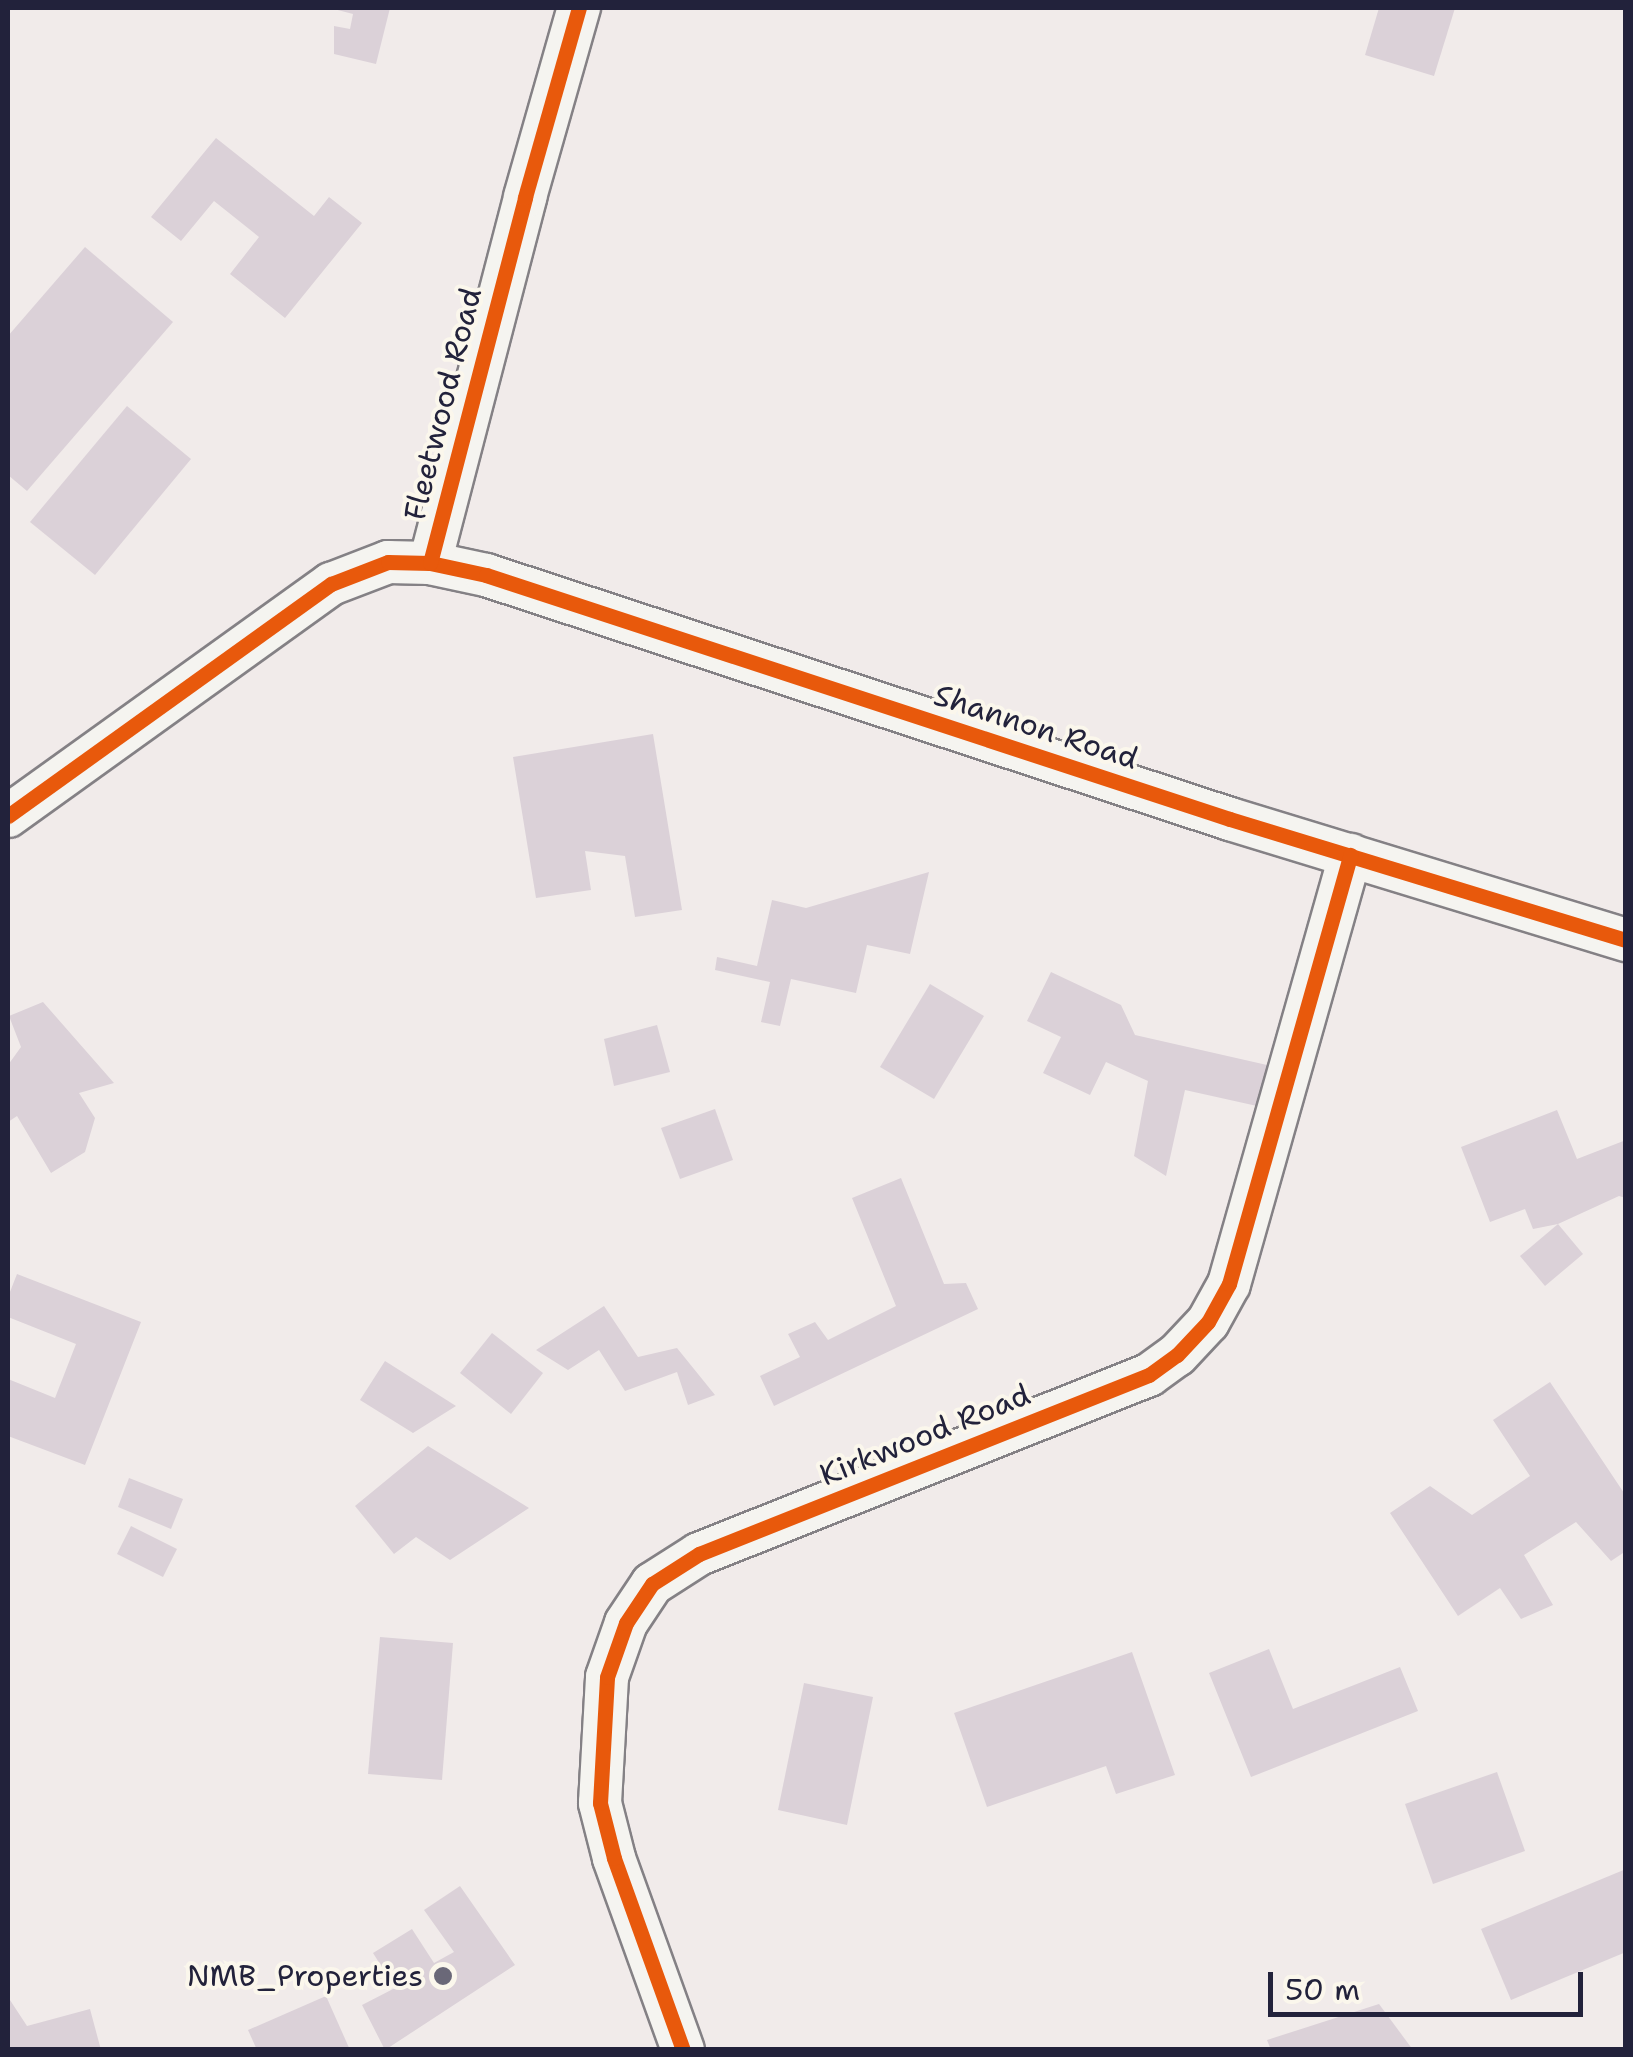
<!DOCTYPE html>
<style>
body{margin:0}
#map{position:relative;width:1633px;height:2057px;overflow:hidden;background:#f1ebea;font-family:"Shantell Sans",sans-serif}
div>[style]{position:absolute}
.building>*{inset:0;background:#dbd1d8}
.roads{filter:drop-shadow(2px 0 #848185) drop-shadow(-2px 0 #848185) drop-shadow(0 2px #848185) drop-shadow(0 -2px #848185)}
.street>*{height:42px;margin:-21px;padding:0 21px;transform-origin:21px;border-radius:21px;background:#f5f4f0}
.cycleway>*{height:15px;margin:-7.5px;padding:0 7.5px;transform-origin:7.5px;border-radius:7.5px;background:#e8590c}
.dots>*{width:28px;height:28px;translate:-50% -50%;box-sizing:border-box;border:5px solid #fbf7ec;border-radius:50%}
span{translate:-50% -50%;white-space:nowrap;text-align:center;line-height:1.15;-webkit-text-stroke:8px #fbf7ec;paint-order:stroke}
.street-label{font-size:30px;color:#22223b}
.poi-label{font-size:30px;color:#22223b}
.right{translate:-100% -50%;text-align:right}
.frame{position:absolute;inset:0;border:10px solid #22223b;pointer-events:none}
.scale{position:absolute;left:1268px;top:1972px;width:315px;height:45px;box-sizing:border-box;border:5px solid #22223b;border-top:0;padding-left:12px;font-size:30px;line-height:35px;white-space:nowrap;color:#22223b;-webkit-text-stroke:8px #fbf7ec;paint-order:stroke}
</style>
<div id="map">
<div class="building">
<div style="clip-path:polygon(330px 8px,390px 8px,376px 64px,334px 54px,334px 26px,350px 29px,353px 14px)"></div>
<div style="clip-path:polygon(1379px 8px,1455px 8px,1434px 76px,1365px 55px)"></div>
<div style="clip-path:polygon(216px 138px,314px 216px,329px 197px,362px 223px,285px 318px,230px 274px,259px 237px,214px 201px,181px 241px,151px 217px)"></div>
<div style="clip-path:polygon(85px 247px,173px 322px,27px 491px,8px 475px,8px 336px)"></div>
<div style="clip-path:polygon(127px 406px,191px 459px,95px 575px,30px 522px)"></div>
<div style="clip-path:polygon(653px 734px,682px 910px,635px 917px,625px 856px,585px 851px,591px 890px,536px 898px,513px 757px)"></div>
<div style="clip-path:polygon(929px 872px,910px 954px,867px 945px,856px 993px,791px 979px,780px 1026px,761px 1022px,770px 982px,715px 970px,717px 957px,757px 966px,772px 900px,806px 908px)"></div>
<div style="clip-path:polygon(1051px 972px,1121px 1005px,1135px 1035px,1267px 1065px,1257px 1106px,1185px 1090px,1166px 1176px,1134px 1156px,1148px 1081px,1106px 1062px,1090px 1095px,1043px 1073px,1061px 1037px,1027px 1021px)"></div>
<div style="clip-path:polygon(930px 984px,984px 1016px,934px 1099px,880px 1067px)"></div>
<div style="clip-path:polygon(43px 1002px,114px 1083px,79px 1093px,95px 1118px,85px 1152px,51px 1173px,17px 1116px,8px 1122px,8px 1065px,21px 1047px,9px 1016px)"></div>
<div style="clip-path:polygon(657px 1025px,670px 1072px,614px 1086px,604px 1039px)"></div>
<div style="clip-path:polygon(715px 1109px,733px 1160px,680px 1179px,661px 1128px)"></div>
<div style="clip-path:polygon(1557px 1110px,1577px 1159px,1626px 1140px,1626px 1198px,1619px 1196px,1558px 1224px,1533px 1229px,1525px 1209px,1490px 1222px,1461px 1147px)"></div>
<div style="clip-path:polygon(901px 1178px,944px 1284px,966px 1283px,978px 1309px,774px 1406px,760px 1376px,800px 1357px,788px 1334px,815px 1322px,828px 1340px,896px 1306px,852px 1198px)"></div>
<div style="clip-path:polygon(1558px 1224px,1583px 1254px,1545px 1286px,1520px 1256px)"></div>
<div style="clip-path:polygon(17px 1274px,141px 1322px,85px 1465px,8px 1436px,8px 1379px,55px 1398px,76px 1344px,8px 1317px,8px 1297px)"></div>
<div style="clip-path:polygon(604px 1306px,638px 1357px,677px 1348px,715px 1395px,688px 1405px,677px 1372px,625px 1391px,599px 1350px,568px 1370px,536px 1350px)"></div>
<div style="clip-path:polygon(492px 1333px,543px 1373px,511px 1414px,460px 1373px)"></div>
<div style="clip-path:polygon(385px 1361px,456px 1406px,413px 1433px,360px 1400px)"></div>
<div style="clip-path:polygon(1550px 1382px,1626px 1496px,1626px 1551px,1611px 1561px,1576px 1522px,1524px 1555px,1553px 1605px,1521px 1619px,1500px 1588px,1458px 1616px,1390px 1513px,1430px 1486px,1472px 1515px,1530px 1476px,1493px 1420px)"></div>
<div style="clip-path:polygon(428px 1446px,529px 1508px,450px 1560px,416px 1537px,394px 1554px,355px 1506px)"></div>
<div style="clip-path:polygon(129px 1478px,183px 1499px,171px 1529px,118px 1507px)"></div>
<div style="clip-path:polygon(131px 1526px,177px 1549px,163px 1577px,117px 1554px)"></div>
<div style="clip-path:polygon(380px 1637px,453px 1643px,442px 1780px,368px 1774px)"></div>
<div style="clip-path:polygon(1269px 1649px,1293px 1709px,1400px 1667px,1418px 1711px,1251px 1777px,1209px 1673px)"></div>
<div style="clip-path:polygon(1132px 1652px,1175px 1775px,1116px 1794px,1106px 1766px,987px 1807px,954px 1713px)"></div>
<div style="clip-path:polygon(804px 1683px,873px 1697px,847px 1825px,778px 1810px)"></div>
<div style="clip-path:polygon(1497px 1772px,1525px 1851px,1433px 1884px,1405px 1804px)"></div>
<div style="clip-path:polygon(1626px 1869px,1626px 1952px,1511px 2000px,1481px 1929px)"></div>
<div style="clip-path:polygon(460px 1886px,515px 1965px,385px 2050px,362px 2005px,395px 1988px,373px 1953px,412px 1929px,434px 1963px,454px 1952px,424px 1910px)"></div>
<div style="clip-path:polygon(326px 1996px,350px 2050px,257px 2050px,248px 2030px)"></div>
<div style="clip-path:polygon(8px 1997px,27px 2026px,90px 2009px,101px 2050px,8px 2050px)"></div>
<div style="clip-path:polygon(1379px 2004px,1413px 2050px,1271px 2050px,1267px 2040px)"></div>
</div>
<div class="roads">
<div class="street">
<div style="left:430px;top:563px;width:57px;rotate:12.1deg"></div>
<div style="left:486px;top:575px;width:783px;rotate:18.16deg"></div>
<div style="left:1230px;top:819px;width:414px;rotate:17deg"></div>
<div style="left:8px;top:816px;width:398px;rotate:-35.7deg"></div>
<div style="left:331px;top:584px;width:61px;rotate:-21.1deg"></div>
<div style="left:388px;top:562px;width:42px;rotate:1.4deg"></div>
<div style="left:430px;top:563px;width:378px;rotate:-75.4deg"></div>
<div style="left:525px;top:197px;width:197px;rotate:-74.1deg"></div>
<div style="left:683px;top:2050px;width:204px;rotate:-109.8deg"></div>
<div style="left:614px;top:1858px;width:57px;rotate:-104.3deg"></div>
<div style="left:600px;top:1803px;width:126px;rotate:-86.8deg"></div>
<div style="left:607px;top:1677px;width:57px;rotate:-70.6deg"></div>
<div style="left:626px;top:1623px;width:47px;rotate:-56.3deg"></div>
<div style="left:652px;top:1584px;width:56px;rotate:-32.6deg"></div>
<div style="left:699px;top:1554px;width:484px;rotate:-21.7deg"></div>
<div style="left:1149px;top:1375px;width:34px;rotate:-36deg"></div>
<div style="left:1177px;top:1355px;width:45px;rotate:-46.8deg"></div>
<div style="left:1208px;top:1322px;width:43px;rotate:-61.1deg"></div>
<div style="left:1229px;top:1284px;width:446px;rotate:-74.2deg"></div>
</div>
</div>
<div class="cycleway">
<div style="left:430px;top:563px;width:57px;rotate:12.1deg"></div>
<div style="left:486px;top:575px;width:783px;rotate:18.16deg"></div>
<div style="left:1230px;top:819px;width:414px;rotate:17deg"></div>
<div style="left:8px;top:816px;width:398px;rotate:-35.7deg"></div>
<div style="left:331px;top:584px;width:61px;rotate:-21.1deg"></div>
<div style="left:388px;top:562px;width:42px;rotate:1.4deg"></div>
<div style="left:430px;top:563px;width:378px;rotate:-75.4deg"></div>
<div style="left:525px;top:197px;width:197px;rotate:-74.1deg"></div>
<div style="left:683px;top:2050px;width:204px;rotate:-109.8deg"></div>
<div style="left:614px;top:1858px;width:57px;rotate:-104.3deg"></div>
<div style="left:600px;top:1803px;width:126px;rotate:-86.8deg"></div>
<div style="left:607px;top:1677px;width:57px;rotate:-70.6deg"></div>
<div style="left:626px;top:1623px;width:47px;rotate:-56.3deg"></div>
<div style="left:652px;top:1584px;width:56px;rotate:-32.6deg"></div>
<div style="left:699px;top:1554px;width:484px;rotate:-21.7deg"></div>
<div style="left:1149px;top:1375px;width:34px;rotate:-36deg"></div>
<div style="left:1177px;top:1355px;width:45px;rotate:-46.8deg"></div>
<div style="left:1208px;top:1322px;width:43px;rotate:-61.1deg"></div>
<div style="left:1229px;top:1284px;width:446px;rotate:-74.2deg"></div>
</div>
<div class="dots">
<div style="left:443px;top:1976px;background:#6a6878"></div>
</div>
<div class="street-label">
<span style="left:443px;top:404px;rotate:-76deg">Fleetwood Road</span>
<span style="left:1036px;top:727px;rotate:18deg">Shannon Road</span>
<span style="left:925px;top:1435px;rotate:-22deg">Kirkwood Road</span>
</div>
<div class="poi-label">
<span class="right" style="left:423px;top:1976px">NMB_Properties</span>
</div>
<div class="frame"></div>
<div class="scale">50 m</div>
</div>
